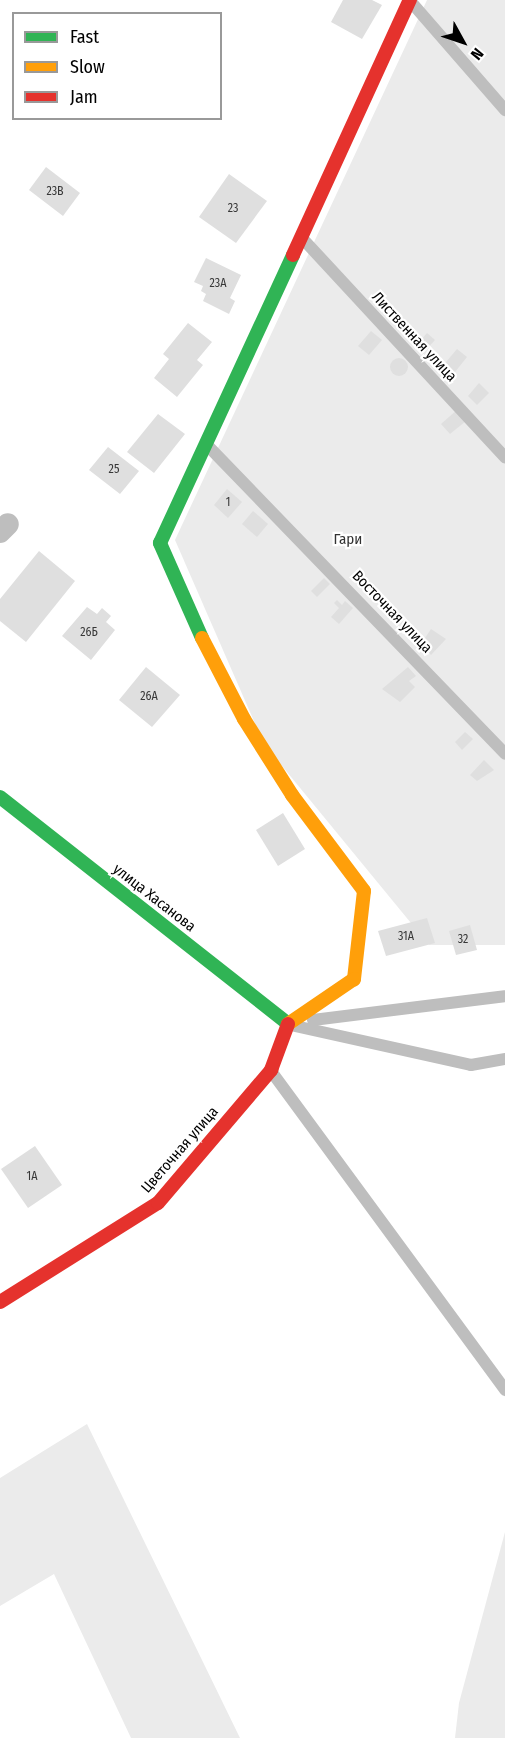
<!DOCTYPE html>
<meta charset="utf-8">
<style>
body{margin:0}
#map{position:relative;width:505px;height:1738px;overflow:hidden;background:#fff;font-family:"Fira Sans Condensed",sans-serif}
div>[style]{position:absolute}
.green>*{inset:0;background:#ebebeb}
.building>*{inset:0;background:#dfdfdf}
.round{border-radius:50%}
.lane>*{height:12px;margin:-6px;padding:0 6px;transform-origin:6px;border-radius:6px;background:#bebebe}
.street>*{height:22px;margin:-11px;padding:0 11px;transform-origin:11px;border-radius:11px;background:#bebebe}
.fast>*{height:14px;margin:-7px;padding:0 7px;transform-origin:7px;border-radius:7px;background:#30b455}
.slow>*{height:14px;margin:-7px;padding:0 7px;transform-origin:7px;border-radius:7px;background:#ff9f0a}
.jam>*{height:14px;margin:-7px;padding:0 7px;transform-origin:7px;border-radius:7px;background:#e5322d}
span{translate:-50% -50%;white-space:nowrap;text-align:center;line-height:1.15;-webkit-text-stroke:4.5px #fff;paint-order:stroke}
.number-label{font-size:12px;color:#383838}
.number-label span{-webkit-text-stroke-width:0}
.street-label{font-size:15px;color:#000}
.park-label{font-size:15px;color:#323232}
.legend{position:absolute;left:12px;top:12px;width:210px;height:108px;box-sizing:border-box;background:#fff;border:2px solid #999;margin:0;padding:8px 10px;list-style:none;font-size:18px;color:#000}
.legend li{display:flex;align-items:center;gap:12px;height:30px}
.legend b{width:30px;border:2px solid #999}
.north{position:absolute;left:433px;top:12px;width:60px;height:60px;-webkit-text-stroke:4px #fff;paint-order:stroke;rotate:130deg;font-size:16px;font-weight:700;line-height:24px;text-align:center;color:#000}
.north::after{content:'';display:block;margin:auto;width:21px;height:27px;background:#000;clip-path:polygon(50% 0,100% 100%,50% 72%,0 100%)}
</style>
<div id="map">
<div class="green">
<div style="clip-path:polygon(427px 0,505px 0,505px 945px,429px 945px,264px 744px,175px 540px)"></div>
<div style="clip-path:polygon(87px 1424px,240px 1738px,131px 1738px,54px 1574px,0 1606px,0 1478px)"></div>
<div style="clip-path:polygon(505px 1532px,505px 1738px,455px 1738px,459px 1703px)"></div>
</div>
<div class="building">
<div style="clip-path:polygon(343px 0,372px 0,382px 5px,362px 39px,331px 22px)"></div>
<div style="clip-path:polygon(46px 167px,80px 193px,63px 216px,29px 190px)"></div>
<div style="clip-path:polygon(229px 174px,267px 201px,236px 243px,199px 217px)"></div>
<div style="clip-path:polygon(206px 258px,241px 275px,230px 298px,235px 301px,229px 314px,203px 301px,206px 294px,201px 291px,203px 286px,194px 282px)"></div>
<div style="clip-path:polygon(188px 323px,212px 342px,197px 360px,203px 365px,177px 397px,154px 378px,169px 359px,163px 354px)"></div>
<div style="clip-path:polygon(371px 331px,382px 340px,369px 355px,358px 346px)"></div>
<div style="clip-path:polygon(427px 333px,435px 340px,424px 352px,416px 346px)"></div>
<div style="clip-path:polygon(457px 349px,467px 357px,451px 377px,441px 368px)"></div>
<div class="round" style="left:390px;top:358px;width:18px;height:18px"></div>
<div style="clip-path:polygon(479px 383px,489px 393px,477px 405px,468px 396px)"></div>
<div style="clip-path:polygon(458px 409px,466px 421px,450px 434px,441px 424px)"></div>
<div style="clip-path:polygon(158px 414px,185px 434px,154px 473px,127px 452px)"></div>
<div style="clip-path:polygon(108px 447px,139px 471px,120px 494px,89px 470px)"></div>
<div style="clip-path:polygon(227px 489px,242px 502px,228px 518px,214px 505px)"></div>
<div style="clip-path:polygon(253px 511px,268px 524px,257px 537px,242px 524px)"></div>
<div style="clip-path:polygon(39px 551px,75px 581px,26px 642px,0 621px,0 599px)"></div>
<div style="clip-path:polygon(324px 578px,330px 584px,317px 597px,311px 591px)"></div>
<div style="clip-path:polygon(337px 600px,342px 605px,345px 601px,353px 608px,339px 624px,331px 617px,339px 608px,334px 603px)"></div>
<div style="clip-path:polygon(87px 607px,97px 614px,102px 608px,111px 616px,106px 622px,115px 630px,91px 660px,62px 636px)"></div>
<div style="clip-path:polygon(431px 629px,446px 639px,431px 655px,421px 644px)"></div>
<div style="clip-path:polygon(146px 667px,180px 695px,152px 727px,119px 700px)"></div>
<div style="clip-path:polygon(408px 667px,416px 676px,409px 681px,415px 687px,400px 702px,382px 689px)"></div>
<div style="clip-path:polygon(465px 732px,473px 739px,462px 750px,455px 742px)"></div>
<div style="clip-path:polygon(484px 760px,494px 770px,477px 781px,470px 775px)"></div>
<div style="clip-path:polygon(283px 813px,305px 849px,278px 866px,256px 830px)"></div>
<div style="clip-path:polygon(427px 918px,435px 943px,386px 956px,378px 931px)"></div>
<div style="clip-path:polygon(470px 925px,477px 950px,456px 955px,449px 931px)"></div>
<div style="clip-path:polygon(35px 1146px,62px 1185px,28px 1208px,1px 1169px)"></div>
</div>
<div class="lane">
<div style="left:412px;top:3px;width:142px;rotate:49deg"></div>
<div style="left:302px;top:238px;width:299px;rotate:47.2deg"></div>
<div style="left:208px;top:446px;width:428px;rotate:46deg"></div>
<div style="left:313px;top:1020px;width:193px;rotate:-7.1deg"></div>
<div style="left:295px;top:1026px;width:180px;rotate:12.5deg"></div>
<div style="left:471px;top:1065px;width:35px;rotate:-10deg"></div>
<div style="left:271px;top:1071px;width:396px;rotate:53.7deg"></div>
</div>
<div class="street">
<div style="left:0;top:532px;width:11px;rotate:-45deg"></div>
</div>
<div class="fast">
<div style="left:202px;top:638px;width:104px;rotate:-113.9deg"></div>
<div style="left:160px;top:543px;width:317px;rotate:-65.2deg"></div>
<div style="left:0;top:797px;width:367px;rotate:38.2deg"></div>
</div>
<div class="slow">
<div style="left:202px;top:638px;width:91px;rotate:62.6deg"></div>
<div style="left:244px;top:719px;width:90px;rotate:57.7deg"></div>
<div style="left:292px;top:795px;width:120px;rotate:53.1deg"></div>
<div style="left:364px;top:891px;width:89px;rotate:96.5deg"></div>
<div style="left:354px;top:979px;width:80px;rotate:145.7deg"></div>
</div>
<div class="jam">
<div style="left:293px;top:255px;width:281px;rotate:-65.4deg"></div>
<div style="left:0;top:1302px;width:186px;rotate:-32.1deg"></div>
<div style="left:158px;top:1203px;width:175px;rotate:-49.6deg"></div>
<div style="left:271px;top:1070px;width:49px;rotate:-69.7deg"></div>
</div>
<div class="number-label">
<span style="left:55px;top:192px">23В</span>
<span style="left:233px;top:209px">23</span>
<span style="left:218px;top:284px">23А</span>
<span style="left:114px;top:470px">25</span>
<span style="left:228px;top:503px">1</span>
<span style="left:89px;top:633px">26Б</span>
<span style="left:149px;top:697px">26А</span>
<span style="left:406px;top:937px">31А</span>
<span style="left:463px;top:940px">32</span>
<span style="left:32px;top:1177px">1А</span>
</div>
<div class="street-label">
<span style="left:414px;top:337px;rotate:47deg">Лиственная улица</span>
<span style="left:392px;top:612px;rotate:46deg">Восточная улица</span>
<span style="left:154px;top:898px;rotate:38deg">улица Хасанова</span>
<span style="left:180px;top:1150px;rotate:-49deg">Цветочная улица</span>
</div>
<div class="park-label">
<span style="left:348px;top:540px">Гари</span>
</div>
<ul class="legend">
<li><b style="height:8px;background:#30b455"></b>Fast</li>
<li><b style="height:8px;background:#ff9f0a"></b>Slow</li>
<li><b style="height:8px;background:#e5322d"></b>Jam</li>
</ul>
<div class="north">N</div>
</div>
